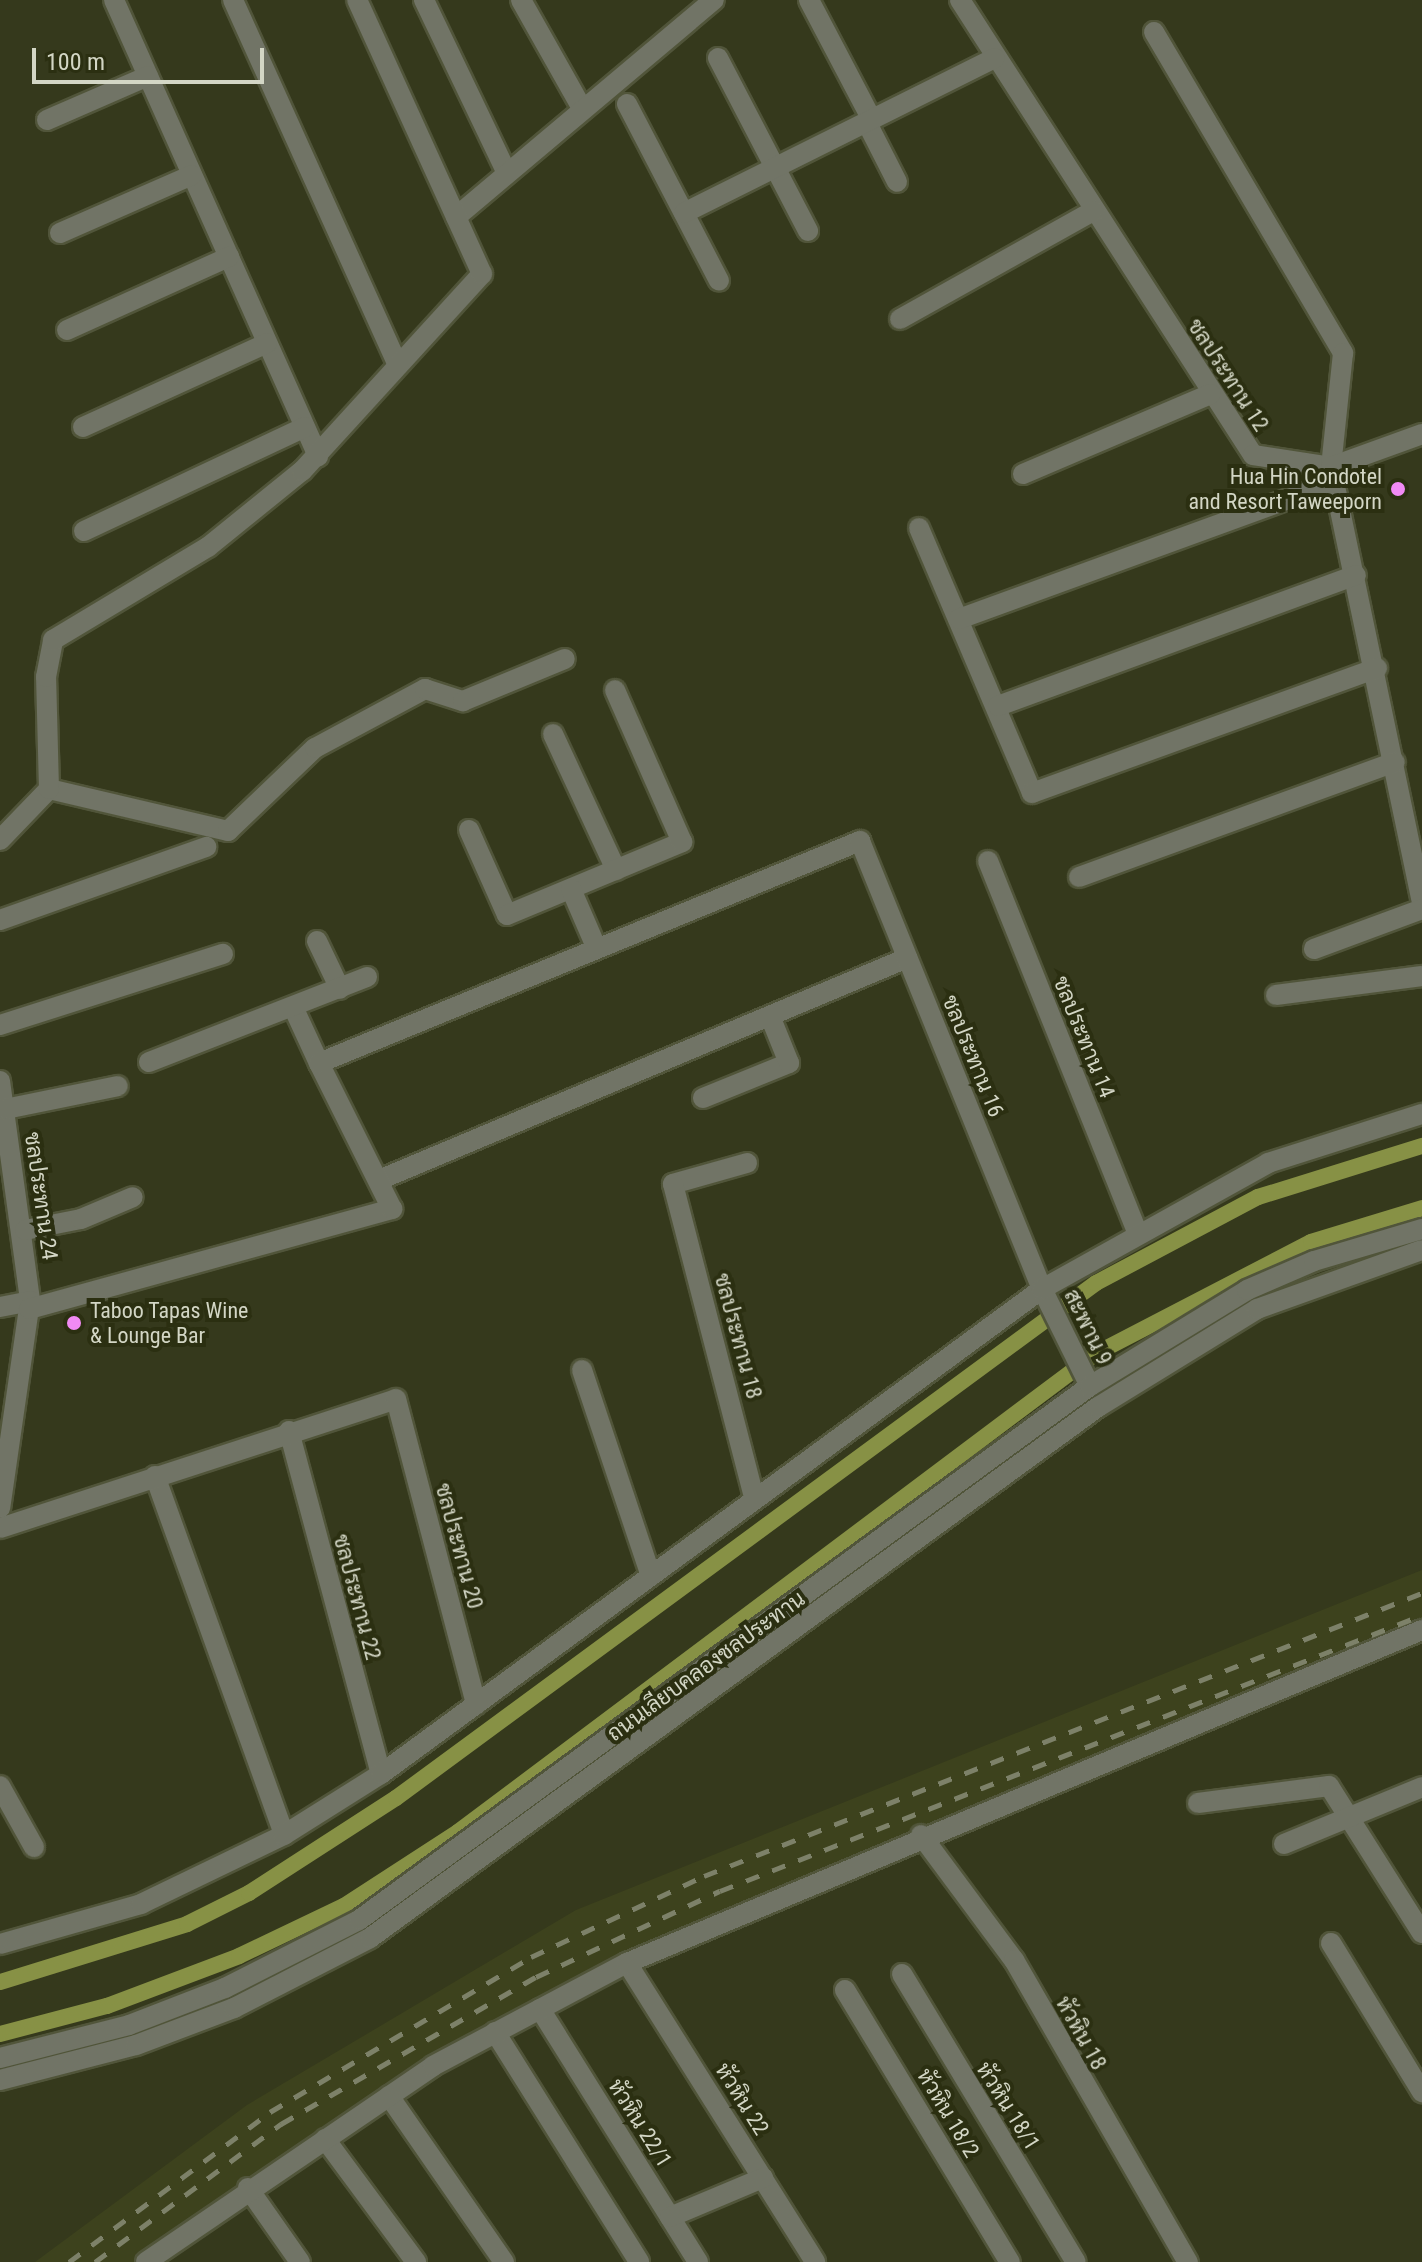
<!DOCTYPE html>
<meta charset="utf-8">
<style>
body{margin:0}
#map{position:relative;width:1422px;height:2262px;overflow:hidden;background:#35391c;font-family:"Roboto Condensed",Sarabun,sans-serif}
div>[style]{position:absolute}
.built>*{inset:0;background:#3d421d}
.canal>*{height:16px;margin:-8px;padding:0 8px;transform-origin:8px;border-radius:8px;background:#879145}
.roads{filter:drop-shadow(2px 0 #51553a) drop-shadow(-2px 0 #51553a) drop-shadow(0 2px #51553a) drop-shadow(0 -2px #51553a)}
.minor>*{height:20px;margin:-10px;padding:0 10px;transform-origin:10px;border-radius:10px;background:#717466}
.rail>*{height:5px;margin-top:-2.5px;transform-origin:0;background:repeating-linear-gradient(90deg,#7d8169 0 14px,transparent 0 28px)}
.dots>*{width:22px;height:22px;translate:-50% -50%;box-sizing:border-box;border:4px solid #2b2f11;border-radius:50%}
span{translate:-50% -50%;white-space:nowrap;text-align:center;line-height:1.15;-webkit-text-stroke:8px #2b2f11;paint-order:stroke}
.street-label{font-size:22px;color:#d3d6c5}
.poi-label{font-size:22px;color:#d3d6c5}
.right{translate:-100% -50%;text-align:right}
.left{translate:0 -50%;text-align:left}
.scale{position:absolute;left:32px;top:48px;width:232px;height:36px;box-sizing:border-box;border:4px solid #d3d6c5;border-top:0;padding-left:10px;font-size:24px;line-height:28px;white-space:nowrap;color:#d3d6c5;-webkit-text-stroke:6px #2b2f11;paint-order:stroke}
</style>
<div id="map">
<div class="built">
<div style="clip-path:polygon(1422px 1570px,1422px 1623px,625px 1951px,264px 2170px,134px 2262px,35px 2262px,247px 2105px,576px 1910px)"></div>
</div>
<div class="canal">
<div style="left:0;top:1982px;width:196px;rotate:-17.2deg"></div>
<div style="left:187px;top:1924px;width:69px;rotate:-26.6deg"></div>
<div style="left:249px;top:1893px;width:175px;rotate:-32.9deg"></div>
<div style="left:396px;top:1798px;width:869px;rotate:-36.34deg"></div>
<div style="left:1096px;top:1283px;width:183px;rotate:-28deg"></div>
<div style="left:1258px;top:1197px;width:172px;rotate:-17.3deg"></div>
<div style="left:0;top:2034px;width:111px;rotate:-14.7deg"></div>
<div style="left:107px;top:2006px;width:141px;rotate:-20.7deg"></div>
<div style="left:239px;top:1956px;width:116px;rotate:-25.5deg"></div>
<div style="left:344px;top:1906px;width:136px;rotate:-33deg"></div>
<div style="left:458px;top:1832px;width:796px;rotate:-36.88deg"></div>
<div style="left:1095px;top:1354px;width:243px;rotate:-27.4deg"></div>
<div style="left:1311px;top:1242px;width:116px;rotate:-17deg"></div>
</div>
<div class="roads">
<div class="minor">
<div style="left:114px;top:0;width:500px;rotate:65.9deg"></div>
<div style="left:233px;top:0;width:401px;rotate:65.7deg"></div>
<div style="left:424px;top:0;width:192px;rotate:64.4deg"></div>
<div style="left:521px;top:0;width:126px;rotate:60.6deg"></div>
<div style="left:809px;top:0;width:136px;rotate:62.3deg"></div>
<div style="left:960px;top:0;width:541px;rotate:57.22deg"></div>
<div style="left:1253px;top:455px;width:79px;rotate:8.7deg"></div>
<div style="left:1331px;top:467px;width:444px;rotate:78.2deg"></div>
<div style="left:1154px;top:32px;width:373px;rotate:59.5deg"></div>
<div style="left:1343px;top:353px;width:115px;rotate:96deg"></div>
<div style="left:1331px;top:467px;width:97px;rotate:-19.9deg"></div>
<div style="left:718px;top:58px;width:195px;rotate:62.5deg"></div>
<div style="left:627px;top:104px;width:199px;rotate:62.5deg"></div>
<div style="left:47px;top:120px;width:110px;rotate:-23.5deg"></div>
<div style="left:867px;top:123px;width:66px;rotate:63deg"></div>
<div style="left:684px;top:213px;width:347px;rotate:-26.5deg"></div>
<div style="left:456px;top:217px;width:337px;rotate:-40.1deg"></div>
<div style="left:60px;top:233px;width:144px;rotate:-23.7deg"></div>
<div style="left:900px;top:319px;width:221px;rotate:-29.2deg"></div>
<div style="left:67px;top:330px;width:178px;rotate:-24.3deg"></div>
<div style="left:83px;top:427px;width:202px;rotate:-24.5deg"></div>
<div style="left:1023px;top:474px;width:204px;rotate:-23.1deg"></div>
<div style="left:919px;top:528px;width:288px;rotate:66.9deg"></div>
<div style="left:1032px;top:793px;width:367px;rotate:-19.9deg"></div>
<div style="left:84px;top:531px;width:244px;rotate:-25.2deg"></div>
<div style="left:959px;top:619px;width:400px;rotate:-20deg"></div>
<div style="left:998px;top:706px;width:381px;rotate:-20.1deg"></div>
<div style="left:553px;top:734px;width:150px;rotate:65.1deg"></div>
<div style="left:49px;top:789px;width:184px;rotate:13.2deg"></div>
<div style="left:228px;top:831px;width:120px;rotate:-43.7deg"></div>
<div style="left:315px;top:748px;width:125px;rotate:-28.2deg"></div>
<div style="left:425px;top:689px;width:40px;rotate:18deg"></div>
<div style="left:463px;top:701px;width:110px;rotate:-22.4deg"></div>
<div style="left:469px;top:830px;width:93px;rotate:65.9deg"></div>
<div style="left:507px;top:915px;width:190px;rotate:-22.6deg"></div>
<div style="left:682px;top:842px;width:166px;rotate:-113.8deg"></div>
<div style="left:0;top:840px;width:71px;rotate:-46.1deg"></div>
<div style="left:49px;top:789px;width:112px;rotate:-91.5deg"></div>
<div style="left:46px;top:677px;width:38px;rotate:-79deg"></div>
<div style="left:53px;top:640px;width:181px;rotate:-31deg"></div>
<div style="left:208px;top:547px;width:121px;rotate:-39deg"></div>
<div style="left:302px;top:471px;width:267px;rotate:-47.6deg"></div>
<div style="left:482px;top:274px;width:301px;rotate:-114.5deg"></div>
<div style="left:988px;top:861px;width:398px;rotate:68.1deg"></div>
<div style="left:1079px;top:877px;width:336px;rotate:-20deg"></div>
<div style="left:571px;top:889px;width:65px;rotate:66.6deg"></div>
<div style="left:0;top:920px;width:219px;rotate:-19.5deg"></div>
<div style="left:317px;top:941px;width:53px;rotate:64.4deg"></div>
<div style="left:1314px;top:949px;width:115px;rotate:-20.3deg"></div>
<div style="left:1276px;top:995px;width:147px;rotate:-7.4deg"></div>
<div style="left:294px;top:1009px;width:60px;rotate:65.2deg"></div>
<div style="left:0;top:1025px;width:234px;rotate:-17.7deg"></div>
<div style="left:149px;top:1062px;width:234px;rotate:-21.3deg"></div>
<div style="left:0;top:1081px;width:222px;rotate:82.2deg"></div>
<div style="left:30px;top:1301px;width:209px;rotate:98.2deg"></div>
<div style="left:703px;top:1098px;width:93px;rotate:-22.1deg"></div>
<div style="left:789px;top:1063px;width:51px;rotate:-112deg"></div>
<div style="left:5px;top:1109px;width:115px;rotate:-11.5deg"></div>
<div style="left:747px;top:1163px;width:77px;rotate:164.2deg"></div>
<div style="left:673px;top:1184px;width:326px;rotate:75.5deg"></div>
<div style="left:379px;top:1180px;width:573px;rotate:-22.8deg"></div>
<div style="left:25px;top:1230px;width:57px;rotate:-11.1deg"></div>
<div style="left:81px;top:1219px;width:56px;rotate:-22.9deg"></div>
<div style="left:0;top:1307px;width:31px;rotate:-11deg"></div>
<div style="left:29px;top:1309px;width:377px;rotate:-15.4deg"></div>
<div style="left:392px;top:1209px;width:163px;rotate:-116.6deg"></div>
<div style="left:319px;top:1063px;width:585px;rotate:-22.31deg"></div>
<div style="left:860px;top:841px;width:484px;rotate:67.9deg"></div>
<div style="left:1042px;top:1289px;width:108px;rotate:63.7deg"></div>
<div style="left:582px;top:1370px;width:217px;rotate:71.5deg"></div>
<div style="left:289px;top:1431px;width:355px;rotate:75deg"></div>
<div style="left:155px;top:1476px;width:381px;rotate:70.2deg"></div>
<div style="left:0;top:1528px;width:416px;rotate:-18deg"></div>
<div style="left:396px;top:1399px;width:316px;rotate:75.3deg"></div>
<div style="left:0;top:1786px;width:70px;rotate:60.9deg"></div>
<div style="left:1198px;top:1803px;width:132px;rotate:-7.4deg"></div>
<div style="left:1329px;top:1786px;width:174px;rotate:57.7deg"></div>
<div style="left:921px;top:1835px;width:156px;rotate:53.4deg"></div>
<div style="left:1014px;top:1960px;width:349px;rotate:60.1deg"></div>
<div style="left:1284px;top:1844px;width:149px;rotate:-22.4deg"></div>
<div style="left:1331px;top:1943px;width:175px;rotate:58.6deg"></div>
<div style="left:0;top:1944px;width:147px;rotate:-15.8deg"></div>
<div style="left:141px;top:1904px;width:159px;rotate:-25.8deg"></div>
<div style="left:284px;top:1835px;width:115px;rotate:-32.2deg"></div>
<div style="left:381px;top:1774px;width:820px;rotate:-36.27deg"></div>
<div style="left:1042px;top:1289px;width:259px;rotate:-29.1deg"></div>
<div style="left:1268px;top:1163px;width:162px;rotate:-17.7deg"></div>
<div style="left:627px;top:1963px;width:353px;rotate:57.8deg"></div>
<div style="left:902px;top:1974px;width:336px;rotate:58.9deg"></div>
<div style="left:845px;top:1990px;width:318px;rotate:58.8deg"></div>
<div style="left:540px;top:2009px;width:298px;rotate:58deg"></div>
<div style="left:495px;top:2032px;width:271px;rotate:57.9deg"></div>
<div style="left:0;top:2058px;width:133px;rotate:-14.3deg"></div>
<div style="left:129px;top:2025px;width:103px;rotate:-21.1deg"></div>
<div style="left:225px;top:1988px;width:150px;rotate:-26.9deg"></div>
<div style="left:359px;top:1920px;width:905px;rotate:-36.15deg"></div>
<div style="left:1090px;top:1386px;width:184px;rotate:-31.4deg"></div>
<div style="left:1247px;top:1290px;width:73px;rotate:-23.4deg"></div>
<div style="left:1314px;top:1261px;width:113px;rotate:-16.5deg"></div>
<div style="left:0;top:2080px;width:140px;rotate:-14.4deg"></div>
<div style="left:136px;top:2045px;width:105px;rotate:-20.7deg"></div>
<div style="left:234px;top:2008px;width:153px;rotate:-27.2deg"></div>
<div style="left:370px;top:1938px;width:901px;rotate:-36.11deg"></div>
<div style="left:1098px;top:1407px;width:187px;rotate:-31.6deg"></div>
<div style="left:1257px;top:1309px;width:175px;rotate:-19.7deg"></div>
<div style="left:389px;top:2096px;width:202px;rotate:55.3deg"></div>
<div style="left:325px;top:2139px;width:153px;rotate:53.5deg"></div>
<div style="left:248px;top:2188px;width:90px;rotate:54.9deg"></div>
<div style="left:670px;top:2217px;width:101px;rotate:-22.8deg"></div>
<div style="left:146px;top:2262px;width:348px;rotate:-34.3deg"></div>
<div style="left:433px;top:2066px;width:220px;rotate:-28deg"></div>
<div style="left:627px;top:1963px;width:862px;rotate:-22.73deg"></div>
</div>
</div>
<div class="rail">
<div style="left:69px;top:2262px;width:251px;rotate:-36.7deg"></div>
<div style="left:270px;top:2112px;width:304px;rotate:-30.7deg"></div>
<div style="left:531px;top:1957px;width:191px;rotate:-25.1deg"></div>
<div style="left:704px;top:1876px;width:772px;rotate:-21.51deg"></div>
<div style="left:95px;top:2262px;width:232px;rotate:-36.6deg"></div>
<div style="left:281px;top:2124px;width:294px;rotate:-30deg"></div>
<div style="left:536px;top:1977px;width:203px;rotate:-25.1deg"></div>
<div style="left:720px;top:1891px;width:754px;rotate:-21.46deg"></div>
</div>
<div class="dots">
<div style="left:1398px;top:489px;background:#f18af4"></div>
<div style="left:74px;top:1323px;background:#f18af4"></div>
</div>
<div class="street-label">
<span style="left:1228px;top:375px;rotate:57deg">ชลประทาน 12</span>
<span style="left:1084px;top:1037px;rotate:68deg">ชลประทาน 14</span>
<span style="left:973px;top:1056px;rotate:68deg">ชลประทาน 16</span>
<span style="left:41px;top:1196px;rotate:82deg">ชลประทาน 24</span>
<span style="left:1088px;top:1327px;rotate:64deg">สะพาน 9</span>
<span style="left:738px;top:1336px;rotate:75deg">ชลประทาน 18</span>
<span style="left:459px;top:1546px;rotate:75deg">ชลประทาน 20</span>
<span style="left:357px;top:1597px;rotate:75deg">ชลประทาน 22</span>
<span style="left:706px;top:1666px;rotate:-36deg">ถนนเลียบคลองชลประทาน</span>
<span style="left:1081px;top:2033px;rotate:61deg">หัวหิน 18</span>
<span style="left:742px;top:2099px;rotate:58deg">หัวหิน 22</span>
<span style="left:1008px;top:2106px;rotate:58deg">หัวหิน 18/1</span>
<span style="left:948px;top:2113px;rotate:59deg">หัวหิน 18/2</span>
<span style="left:640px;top:2123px;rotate:58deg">หัวหิน 22/1</span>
</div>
<div class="poi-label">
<span class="right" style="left:1382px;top:489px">Hua Hin Condotel<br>and Resort Taweeporn</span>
<span class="left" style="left:90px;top:1323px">Taboo Tapas Wine<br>&amp; Lounge Bar</span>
</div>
<div class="scale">100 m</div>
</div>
